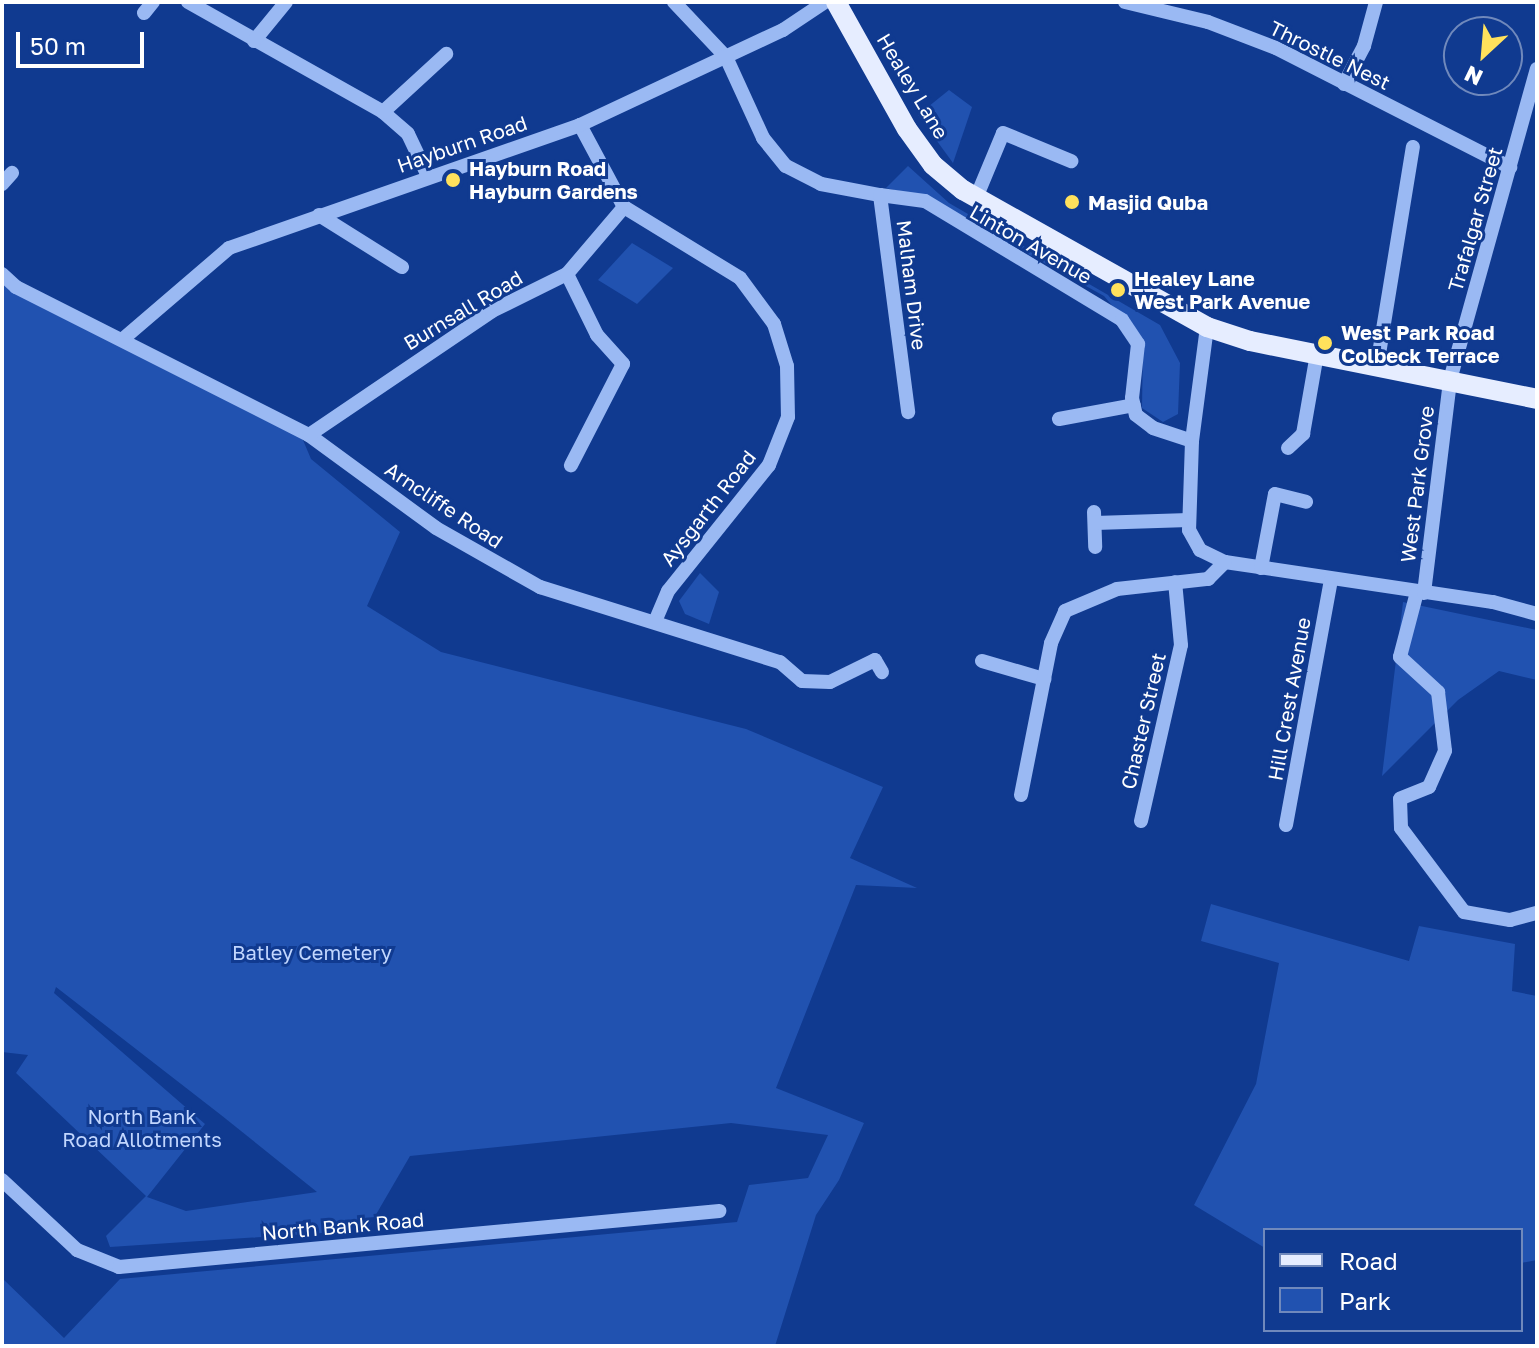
<!DOCTYPE html>
<style>
body{margin:0}
#map{position:relative;width:1539px;height:1348px;overflow:hidden;background:#103a90;font-family:"Golos Text",sans-serif}
div>[style]{position:absolute}
.green>*{inset:0;background:#2152b0}
.minor>*{height:14px;margin:-7px;padding:0 7px;transform-origin:7px;border-radius:7px;background:#9ab9f3}
.major>*{height:20px;margin:-10px;padding:0 10px;transform-origin:10px;border-radius:10px;background:#e6edff}
.dots>*{width:22px;height:22px;translate:-50% -50%;box-sizing:border-box;border:4px solid #103a90;border-radius:50%}
span{translate:-50% -50%;white-space:nowrap;text-align:center;line-height:1.15;-webkit-text-stroke:6px #103a90;paint-order:stroke}
.street-label{font-size:20px;color:#fff}
.poi-label{font-size:20px;color:#fff;font-weight:700}
.left{translate:0 -50%;text-align:left}
.park-label{font-size:20px;color:#c1d6fe}
.frame{position:absolute;inset:0;border:4px solid #fff;pointer-events:none}
.legend{position:absolute;left:1263px;top:1228px;width:260px;height:104px;box-sizing:border-box;background:#103a90;border:2px solid #7089bc;margin:0;padding:10px 14px;list-style:none;font-size:24px;color:#fff}
.legend li{display:flex;align-items:center;gap:16px;height:40px}
.legend b{width:40px;border:2px solid #7089bc}
.north{position:absolute;left:1443px;top:16px;width:80px;height:80px;box-sizing:border-box;background:#103a90;border:2px solid #7089bc;border-radius:50%;rotate:206deg;font-size:22px;font-weight:700;line-height:32px;text-align:center;color:#fff}
.north::after{content:'';display:block;margin:auto;width:28px;height:36px;background:#ffe15c;clip-path:polygon(50% 0,100% 100%,50% 72%,0 100%)}
.scale{position:absolute;left:16px;top:32px;width:128px;height:36px;box-sizing:border-box;border:4px solid #fff;border-top:0;padding-left:10px;font-size:24px;line-height:28px;white-space:nowrap;color:#fff;-webkit-text-stroke:6px #103a90;paint-order:stroke}
</style>
<div id="map">
<div class="green">
<div style="clip-path:polygon(949px 90px,972px 107px,953px 163px,918px 115px)"></div>
<div style="clip-path:polygon(908px 166px,949px 203px,1160px 325px,1180px 363px,1178px 414px,1163px 422px,1142px 408px,1143px 342px,1104px 296px,925px 197px,886px 188px)"></div>
<div style="clip-path:polygon(632px 243px,673px 268px,637px 304px,598px 280px)"></div>
<div style="clip-path:polygon(evenodd,2px 274px,300px 433px,311px 459px,400px 532px,367px 606px,441px 652px,746px 729px,883px 787px,850px 858px,917px 888px,856px 885px,776px 1088px,864px 1123px,839px 1180px,816px 1215px,775px 1346px,2px 1346px,2px 1278px,64px 1338px,120px 1279px,737px 1222px,749px 1185px,808px 1178px,828px 1135px,731px 1123px,410px 1156px,367px 1230px,110px 1247px,106px 1236px,146px 1196px,16px 1073px,28px 1055px,2px 1052px,2px 274px,56px 987px,221px 1115px,317px 1192px,186px 1211px,147px 1197px,205px 1124px,54px 993px,56px 987px)"></div>
<div style="clip-path:polygon(700px 573px,719px 592px,709px 624px,685px 614px,679px 601px)"></div>
<div style="clip-path:polygon(1403px 602px,1537px 630px,1537px 680px,1499px 671px,1458px 700px,1382px 776px)"></div>
<div style="clip-path:polygon(1211px 904px,1409px 961px,1419px 926px,1515px 944px,1512px 991px,1537px 996px,1537px 1260px,1521px 1263px,1521px 1230px,1265px 1230px,1265px 1248px,1194px 1205px,1256px 1084px,1279px 963px,1201px 941px)"></div>
</div>
<div class="minor">
<div style="left:188px;top:2px;width:224px;rotate:29.4deg"></div>
<div style="left:383px;top:112px;width:33px;rotate:41deg"></div>
<div style="left:408px;top:134px;width:47px;rotate:64.5deg"></div>
<div style="left:674px;top:2px;width:76px;rotate:46.6deg"></div>
<div style="left:726px;top:57px;width:89px;rotate:65.4deg"></div>
<div style="left:763px;top:138px;width:36px;rotate:51deg"></div>
<div style="left:786px;top:166px;width:39px;rotate:27deg"></div>
<div style="left:821px;top:184px;width:60px;rotate:10.6deg"></div>
<div style="left:880px;top:195px;width:219px;rotate:82.6deg"></div>
<div style="left:1125px;top:2px;width:85px;rotate:13.5deg"></div>
<div style="left:1208px;top:22px;width:73px;rotate:20.9deg"></div>
<div style="left:1276px;top:48px;width:263px;rotate:27deg"></div>
<div style="left:144px;top:13px;width:14px;rotate:-51deg"></div>
<div style="left:254px;top:41px;width:50px;rotate:-50.6deg"></div>
<div style="left:1344px;top:84px;width:43px;rotate:-62.2deg"></div>
<div style="left:1364px;top:46px;width:46px;rotate:-74.7deg"></div>
<div style="left:383px;top:112px;width:86px;rotate:-42.6deg"></div>
<div style="left:580px;top:125px;width:93px;rotate:61.8deg"></div>
<div style="left:624px;top:207px;width:136px;rotate:31.5deg"></div>
<div style="left:740px;top:278px;width:57px;rotate:53.5deg"></div>
<div style="left:774px;top:324px;width:44px;rotate:72.8deg"></div>
<div style="left:787px;top:366px;width:51px;rotate:88.9deg"></div>
<div style="left:788px;top:417px;width:52px;rotate:111.6deg"></div>
<div style="left:769px;top:465px;width:161px;rotate:128.7deg"></div>
<div style="left:668px;top:591px;width:30px;rotate:113deg"></div>
<div style="left:2px;top:184px;width:15px;rotate:-48deg"></div>
<div style="left:880px;top:195px;width:45px;rotate:7.6deg"></div>
<div style="left:925px;top:201px;width:230px;rotate:31.1deg"></div>
<div style="left:1122px;top:320px;width:29px;rotate:56deg"></div>
<div style="left:1138px;top:344px;width:54px;rotate:96.3deg"></div>
<div style="left:1132px;top:398px;width:17px;rotate:77deg"></div>
<div style="left:1136px;top:415px;width:21px;rotate:37deg"></div>
<div style="left:1153px;top:428px;width:41px;rotate:18.4deg"></div>
<div style="left:976px;top:198px;width:70px;rotate:-67.4deg"></div>
<div style="left:1003px;top:133px;width:74px;rotate:22.4deg"></div>
<div style="left:319px;top:215px;width:98px;rotate:32.1deg"></div>
<div style="left:2px;top:274px;width:19px;rotate:43deg"></div>
<div style="left:16px;top:287px;width:328px;rotate:26.8deg"></div>
<div style="left:309px;top:435px;width:157px;rotate:36.2deg"></div>
<div style="left:436px;top:528px;width:120px;rotate:29.6deg"></div>
<div style="left:540px;top:587px;width:251px;rotate:17.4deg"></div>
<div style="left:780px;top:662px;width:29px;rotate:41deg"></div>
<div style="left:802px;top:681px;width:28px;rotate:2deg"></div>
<div style="left:830px;top:682px;width:50px;rotate:-26.1deg"></div>
<div style="left:875px;top:660px;width:14px;rotate:60deg"></div>
<div style="left:567px;top:274px;width:68px;rotate:63.8deg"></div>
<div style="left:597px;top:335px;width:39px;rotate:48deg"></div>
<div style="left:623px;top:364px;width:114px;rotate:117.2deg"></div>
<div style="left:1207px;top:327px;width:115px;rotate:97.5deg"></div>
<div style="left:1192px;top:441px;width:89px;rotate:91.9deg"></div>
<div style="left:1189px;top:530px;width:23px;rotate:61deg"></div>
<div style="left:1200px;top:550px;width:28px;rotate:26deg"></div>
<div style="left:1225px;top:562px;width:271px;rotate:8.5deg"></div>
<div style="left:1493px;top:602px;width:46px;rotate:15.3deg"></div>
<div style="left:123px;top:339px;width:140px;rotate:-40.6deg"></div>
<div style="left:229px;top:248px;width:372px;rotate:-19.3deg"></div>
<div style="left:580px;top:125px;width:224px;rotate:-25.1deg"></div>
<div style="left:783px;top:30px;width:50px;rotate:-33.7deg"></div>
<div style="left:1377px;top:366px;width:222px;rotate:-80.7deg"></div>
<div style="left:1059px;top:419px;width:76px;rotate:-10.6deg"></div>
<div style="left:309px;top:435px;width:221px;rotate:-34.1deg"></div>
<div style="left:492px;top:311px;width:84px;rotate:-26.3deg"></div>
<div style="left:567px;top:274px;width:88px;rotate:-49.6deg"></div>
<div style="left:1288px;top:448px;width:21px;rotate:-43deg"></div>
<div style="left:1303px;top:434px;width:81px;rotate:-80.1deg"></div>
<div style="left:1094px;top:512px;width:35px;rotate:88deg"></div>
<div style="left:1095px;top:523px;width:94px;rotate:-1.8deg"></div>
<div style="left:1261px;top:568px;width:75px;rotate:-79.3deg"></div>
<div style="left:1275px;top:494px;width:32px;rotate:14deg"></div>
<div style="left:1417px;top:592px;width:67px;rotate:104.7deg"></div>
<div style="left:1400px;top:657px;width:52px;rotate:42.6deg"></div>
<div style="left:1438px;top:692px;width:59px;rotate:83.2deg"></div>
<div style="left:1445px;top:751px;width:39px;rotate:114deg"></div>
<div style="left:1429px;top:787px;width:31px;rotate:158deg"></div>
<div style="left:1400px;top:799px;width:29px;rotate:88deg"></div>
<div style="left:1401px;top:828px;width:105px;rotate:53.1deg"></div>
<div style="left:1464px;top:912px;width:47px;rotate:9.9deg"></div>
<div style="left:1510px;top:920px;width:28px;rotate:-15deg"></div>
<div style="left:1424px;top:593px;width:215px;rotate:-83deg"></div>
<div style="left:1450px;top:380px;width:323px;rotate:-74.4deg"></div>
<div style="left:982px;top:661px;width:65px;rotate:16.2deg"></div>
<div style="left:1021px;top:795px;width:155px;rotate:-78.8deg"></div>
<div style="left:1051px;top:643px;width:35px;rotate:-66deg"></div>
<div style="left:1065px;top:611px;width:56px;rotate:-22.9deg"></div>
<div style="left:1117px;top:589px;width:92px;rotate:-6.3deg"></div>
<div style="left:1208px;top:579px;width:24px;rotate:-45deg"></div>
<div style="left:1141px;top:821px;width:180px;rotate:-77.2deg"></div>
<div style="left:1181px;top:645px;width:63px;rotate:-95.4deg"></div>
<div style="left:1286px;top:825px;width:249px;rotate:-79.6deg"></div>
<div style="left:2px;top:1180px;width:103px;rotate:43deg"></div>
<div style="left:77px;top:1250px;width:45px;rotate:22deg"></div>
<div style="left:119px;top:1267px;width:603px;rotate:-5.33deg"></div>
</div>
<div class="major">
<div style="left:836px;top:2px;width:145px;rotate:60.8deg"></div>
<div style="left:907px;top:129px;width:44px;rotate:54.2deg"></div>
<div style="left:933px;top:165px;width:39px;rotate:40deg"></div>
<div style="left:963px;top:190px;width:280px;rotate:29.3deg"></div>
<div style="left:1207px;top:327px;width:45px;rotate:18deg"></div>
<div style="left:1250px;top:341px;width:293px;rotate:11.4deg"></div>
</div>
<div class="dots">
<div style="left:453px;top:180px;background:#ffe15c"></div>
<div style="left:1072px;top:202px;background:#ffe15c"></div>
<div style="left:1118px;top:290px;background:#ffe15c"></div>
<div style="left:1325px;top:343px;background:#ffe15c"></div>
</div>
<div class="street-label">
<span style="left:1330px;top:55px;rotate:26deg">Throstle Nest</span>
<span style="left:913px;top:86px;rotate:59deg">Healey Lane</span>
<span style="left:462px;top:144px;rotate:-19deg">Hayburn Road</span>
<span style="left:1475px;top:219px;rotate:-74deg">Trafalgar Street</span>
<span style="left:1031px;top:244px;rotate:30deg">Linton Avenue</span>
<span style="left:912px;top:285px;rotate:83deg">Malham Drive</span>
<span style="left:463px;top:310px;rotate:-31deg">Burnsall Road</span>
<span style="left:1417px;top:484px;rotate:-83deg">West Park Grove</span>
<span style="left:444px;top:505px;rotate:34deg">Arncliffe Road</span>
<span style="left:708px;top:508px;rotate:-52deg">Aysgarth Road</span>
<span style="left:1289px;top:699px;rotate:-80deg">Hill Crest Avenue</span>
<span style="left:1143px;top:721px;rotate:-77deg">Chaster Street</span>
<span style="left:343px;top:1226px;rotate:-5deg">North Bank Road</span>
</div>
<div class="poi-label">
<span class="left" style="left:469px;top:180px">Hayburn Road<br>Hayburn Gardens</span>
<span class="left" style="left:1088px;top:202px">Masjid Quba</span>
<span class="left" style="left:1134px;top:290px">Healey Lane<br>West Park Avenue</span>
<span class="left" style="left:1341px;top:344px">West Park Road<br>Colbeck Terrace</span>
</div>
<div class="park-label">
<span style="left:312px;top:952px">Batley Cemetery</span>
<span style="left:142px;top:1128px">North Bank<br>Road Allotments</span>
</div>
<div class="frame"></div>
<ul class="legend">
<li><b style="height:10px;background:#e6edff"></b>Road</li>
<li><b style="height:22px;background:#2152b0"></b>Park</li>
</ul>
<div class="north">N</div>
<div class="scale">50 m</div>
</div>
